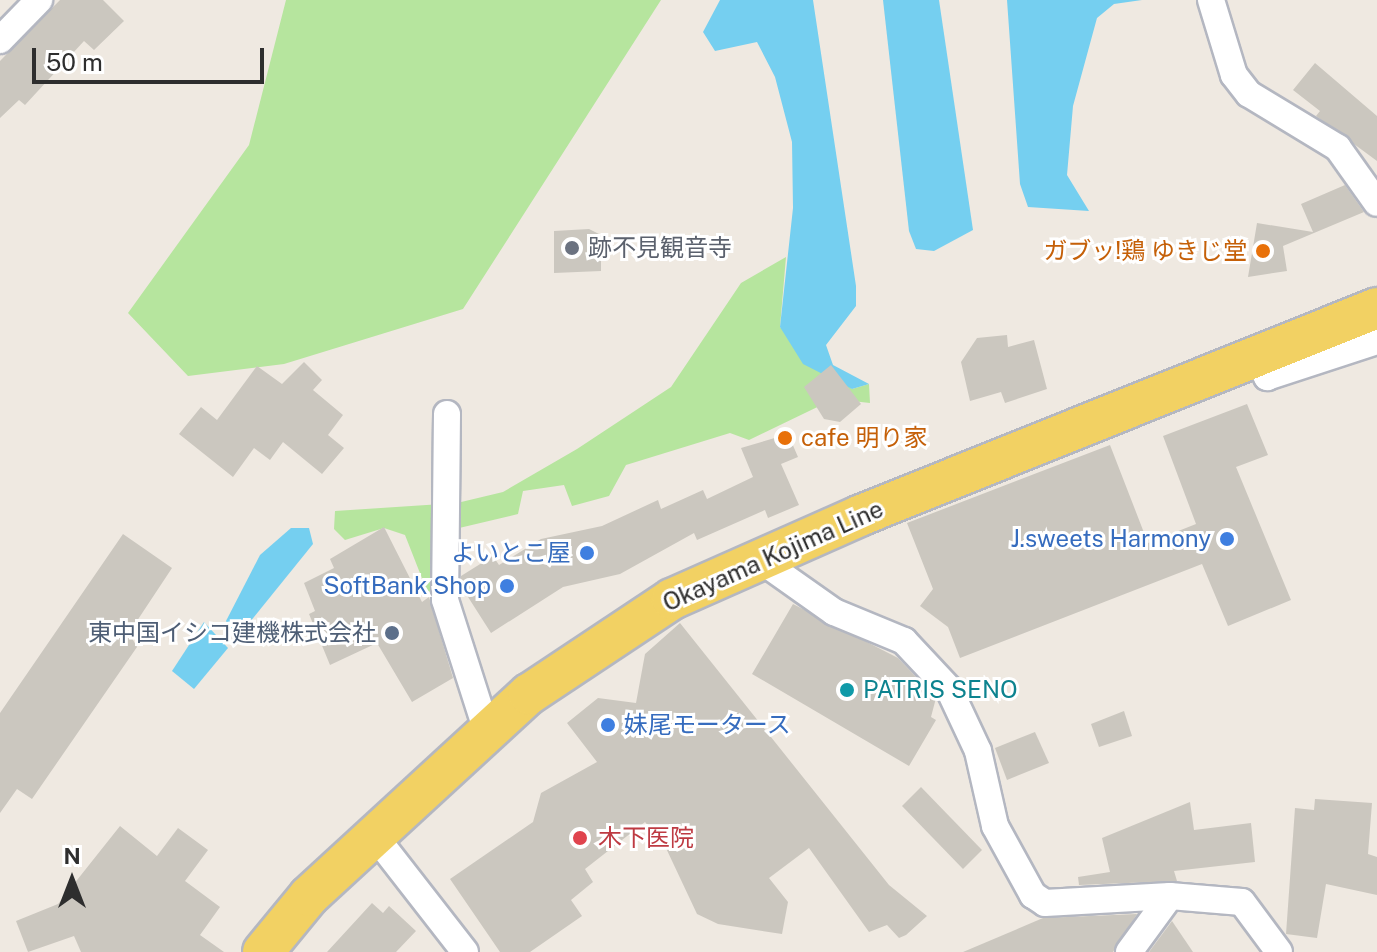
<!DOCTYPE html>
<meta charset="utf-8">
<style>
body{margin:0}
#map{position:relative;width:1377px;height:952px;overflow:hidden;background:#efe9e1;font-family:"Public Sans","Noto Sans JP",sans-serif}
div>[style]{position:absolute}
.green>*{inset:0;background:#b6e59e}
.water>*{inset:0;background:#75cff0}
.building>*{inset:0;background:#cbc7bf}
.roads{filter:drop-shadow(2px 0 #b4b7c1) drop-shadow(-2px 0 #b4b7c1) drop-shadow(0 2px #b4b7c1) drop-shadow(0 -2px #b4b7c1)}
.street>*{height:26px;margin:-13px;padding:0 13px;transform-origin:13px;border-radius:13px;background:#fff}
.primary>*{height:40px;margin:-20px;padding:0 20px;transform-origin:20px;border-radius:20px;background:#f2d163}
.dots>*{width:22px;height:22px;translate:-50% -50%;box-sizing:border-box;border:4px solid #fff;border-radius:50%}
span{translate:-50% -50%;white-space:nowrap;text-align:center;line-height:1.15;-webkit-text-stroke:6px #fff;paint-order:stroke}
.worship-label{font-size:24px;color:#5b616d}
.left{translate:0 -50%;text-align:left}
.food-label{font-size:24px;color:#c56008}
.right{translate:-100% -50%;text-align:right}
.shop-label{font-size:24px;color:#366cbe}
.street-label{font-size:24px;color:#2e2e2e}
.service-label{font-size:24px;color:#4e5e75}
.culture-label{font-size:24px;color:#0d838f}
.health-label{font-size:24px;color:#be3a42}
.north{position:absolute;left:32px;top:840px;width:80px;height:80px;-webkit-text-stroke:6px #fff;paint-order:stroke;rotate:0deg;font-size:22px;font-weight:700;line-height:32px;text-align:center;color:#2e2e2e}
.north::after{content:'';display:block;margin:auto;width:28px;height:36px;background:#2e2e2e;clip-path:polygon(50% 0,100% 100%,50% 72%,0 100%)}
.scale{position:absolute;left:32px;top:48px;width:232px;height:36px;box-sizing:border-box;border:4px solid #2e2e2e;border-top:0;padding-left:10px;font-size:24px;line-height:28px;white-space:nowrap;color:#2e2e2e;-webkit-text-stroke:6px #fff;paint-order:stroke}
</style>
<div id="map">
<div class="green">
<div style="clip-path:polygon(286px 0,661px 0,463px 309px,284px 364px,188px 376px,128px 313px,249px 145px)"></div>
<div style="clip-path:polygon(786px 257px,780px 327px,852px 389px,869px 384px,870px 403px,834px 399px,749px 440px,730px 433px,626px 465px,609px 496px,572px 506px,564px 485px,523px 491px,518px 514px,438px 533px,436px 593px,427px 591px,405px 535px,384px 528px,345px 540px,334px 529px,335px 511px,457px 503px,503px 492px,577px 449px,671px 387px,741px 283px)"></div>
</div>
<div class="water">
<div style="clip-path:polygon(720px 0,813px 0,856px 286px,856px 306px,826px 345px,833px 365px,869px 384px,852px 389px,803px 364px,780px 327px,793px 208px,792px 142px,775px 77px,757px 42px,715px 51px,703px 32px)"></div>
<div style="clip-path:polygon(883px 0,939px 0,973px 230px,934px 251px,916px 249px,909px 231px)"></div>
<div style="clip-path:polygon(1007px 0,1142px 0,1114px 4px,1097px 18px,1073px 106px,1067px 175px,1089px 211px,1028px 207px,1020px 184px)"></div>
<div style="clip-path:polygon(291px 528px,309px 528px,313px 544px,241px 633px,231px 628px,226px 621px,260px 555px)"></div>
<div style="clip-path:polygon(204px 622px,228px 648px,194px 689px,172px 671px)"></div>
</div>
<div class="building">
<div style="clip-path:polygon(60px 0,103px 0,124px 21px,94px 50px,84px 41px,25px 105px,19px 100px,0 118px,0 61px)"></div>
<div style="clip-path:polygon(1315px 63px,1377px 116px,1377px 161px,1316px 116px,1320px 111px,1293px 90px)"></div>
<div style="clip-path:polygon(1345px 185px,1364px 212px,1283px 246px,1287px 271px,1248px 277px,1257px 223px,1313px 232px,1301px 204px)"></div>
<div style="clip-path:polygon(589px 229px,601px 235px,601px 271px,554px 273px,554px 231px)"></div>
<div style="clip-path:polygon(1007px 335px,1008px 347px,1034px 340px,1047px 389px,1005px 403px,1001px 392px,970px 401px,961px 362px,977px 338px)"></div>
<div style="clip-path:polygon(304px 362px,322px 380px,313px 390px,343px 415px,328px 435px,344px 448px,322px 474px,283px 442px,270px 460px,254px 448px,233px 477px,179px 434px,201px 407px,217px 420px,257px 366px,282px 384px)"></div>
<div style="clip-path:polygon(831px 365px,861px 404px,840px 422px,824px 419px,804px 387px)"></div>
<div style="clip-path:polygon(1247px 404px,1268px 455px,1236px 467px,1291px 600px,1228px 626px,1202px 564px,960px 658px,948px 627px,920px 606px,933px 589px,907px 523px,1110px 445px,1148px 543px,1196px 524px,1163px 436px)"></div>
<div style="clip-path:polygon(788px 434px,798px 457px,781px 464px,799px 505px,768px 518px,765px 510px,697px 540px,694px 533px,620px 574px,563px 587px,491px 633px,461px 586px,461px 576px,493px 556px,499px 565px,541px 539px,602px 526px,658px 500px,661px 509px,703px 490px,707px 499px,753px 477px,741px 448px)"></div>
<div style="clip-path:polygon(384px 527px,422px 602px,429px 597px,453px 678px,412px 702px,377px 643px,330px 665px,309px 614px,315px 611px,304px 583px,334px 568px,330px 559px)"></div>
<div style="clip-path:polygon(123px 534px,172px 568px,129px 633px,137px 647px,32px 799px,17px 789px,0 813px,0 713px)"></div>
<div style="clip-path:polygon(793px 604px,898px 658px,936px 698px,931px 717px,936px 720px,909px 766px,752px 674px)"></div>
<div style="clip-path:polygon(680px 623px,889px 885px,927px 916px,906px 935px,899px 938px,887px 925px,869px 932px,809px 848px,769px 878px,788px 902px,782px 934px,718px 924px,697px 914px,665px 846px,645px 822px,585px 869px,593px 882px,571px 900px,582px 916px,530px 952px,500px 952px,450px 879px,533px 822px,541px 793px,597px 762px,567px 723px,598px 698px,636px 703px,645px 654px)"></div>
<div style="clip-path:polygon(1124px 711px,1132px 736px,1099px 747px,1091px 724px)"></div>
<div style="clip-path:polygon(1035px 732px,1049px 763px,1007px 780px,995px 748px)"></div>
<div style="clip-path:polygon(921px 787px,982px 850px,963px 869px,902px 806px)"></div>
<div style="clip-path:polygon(1315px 799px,1372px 803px,1368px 854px,1377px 857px,1377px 895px,1326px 884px,1317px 938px,1286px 934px,1295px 808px,1314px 810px)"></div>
<div style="clip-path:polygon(1190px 802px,1194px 830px,1251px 823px,1255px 862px,1174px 871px,1177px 881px,1079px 885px,1078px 877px,1110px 872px,1102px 838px)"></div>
<div style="clip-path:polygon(120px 826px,157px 856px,178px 828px,208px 850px,185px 881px,220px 907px,200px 935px,224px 952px,81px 952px,74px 936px,28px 952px,16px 921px,58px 904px)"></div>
<div style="clip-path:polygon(372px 903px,383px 913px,389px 906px,416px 931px,396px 952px,327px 952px)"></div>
<div style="clip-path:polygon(1137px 914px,1113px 952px,963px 952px,1043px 918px)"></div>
<div style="clip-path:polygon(1172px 921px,1193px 952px,1149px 952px)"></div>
</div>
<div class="roads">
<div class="street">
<div style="left:1211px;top:0;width:78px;rotate:73deg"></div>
<div style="left:1234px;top:75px;width:24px;rotate:52deg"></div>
<div style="left:1249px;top:94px;width:104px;rotate:31.2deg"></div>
<div style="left:1338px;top:148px;width:67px;rotate:54.7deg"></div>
<div style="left:0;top:40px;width:56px;rotate:-45.7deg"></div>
<div style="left:1256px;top:356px;width:24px;rotate:62deg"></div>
<div style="left:1267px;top:377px;width:116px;rotate:-18.1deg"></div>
<div style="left:447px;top:414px;width:186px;rotate:90.6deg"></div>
<div style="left:445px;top:600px;width:139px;rotate:72.3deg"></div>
<div style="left:759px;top:559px;width:92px;rotate:35.2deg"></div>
<div style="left:834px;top:612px;width:76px;rotate:22.5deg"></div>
<div style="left:904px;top:641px;width:66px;rotate:46.8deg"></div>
<div style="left:949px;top:689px;width:68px;rotate:64.9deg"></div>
<div style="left:978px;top:751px;width:77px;rotate:77.2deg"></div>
<div style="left:995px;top:826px;width:79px;rotate:61.2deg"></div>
<div style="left:1033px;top:895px;width:14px;rotate:34deg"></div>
<div style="left:1045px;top:903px;width:125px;rotate:-3.2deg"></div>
<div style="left:1170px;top:896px;width:72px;rotate:4.8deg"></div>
<div style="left:1242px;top:902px;width:62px;rotate:53.5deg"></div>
<div style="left:374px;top:835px;width:148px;rotate:52.1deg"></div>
<div style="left:1129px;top:952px;width:69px;rotate:-53.8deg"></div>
</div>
<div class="primary">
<div style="left:263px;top:952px;width:72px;rotate:-50.6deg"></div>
<div style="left:309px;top:896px;width:299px;rotate:-42.6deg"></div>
<div style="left:529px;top:694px;width:172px;rotate:-33.6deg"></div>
<div style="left:672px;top:599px;width:205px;rotate:-23.9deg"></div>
<div style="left:859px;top:516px;width:558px;rotate:-21.88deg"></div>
</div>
</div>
<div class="dots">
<div style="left:572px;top:248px;background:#6b7280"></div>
<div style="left:1263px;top:251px;background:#e8710a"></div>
<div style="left:785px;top:438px;background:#e8710a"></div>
<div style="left:1227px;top:539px;background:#3f7fe0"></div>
<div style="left:587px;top:553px;background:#3f7fe0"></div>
<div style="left:507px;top:586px;background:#3f7fe0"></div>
<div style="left:392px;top:633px;background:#5c6f8a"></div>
<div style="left:847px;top:690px;background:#0f9aa8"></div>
<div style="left:608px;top:725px;background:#3f7fe0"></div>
<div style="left:580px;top:838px;background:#e0444e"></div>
</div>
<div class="worship-label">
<span class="left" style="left:588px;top:248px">跡不見観音寺</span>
</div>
<div class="food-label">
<span class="right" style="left:1247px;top:251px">ガブッ!鶏 ゆきじ堂</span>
<span class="left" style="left:801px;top:438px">cafe 明り家</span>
</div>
<div class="shop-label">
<span class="right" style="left:1211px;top:539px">J.sweets Harmony</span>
<span class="right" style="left:571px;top:553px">よいとこ屋</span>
<span class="right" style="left:491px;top:586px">SoftBank Shop</span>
<span class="left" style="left:624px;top:725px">妹尾モータース</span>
</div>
<div class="street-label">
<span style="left:773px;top:556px;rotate:-24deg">Okayama Kojima Line</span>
</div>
<div class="service-label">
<span class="right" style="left:376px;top:633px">東中国イシコ建機株式会社</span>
</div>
<div class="culture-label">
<span class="left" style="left:863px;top:690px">PATRIS SENO</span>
</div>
<div class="health-label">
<span class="left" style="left:598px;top:838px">木下医院</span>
</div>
<div class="north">N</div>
<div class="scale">50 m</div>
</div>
